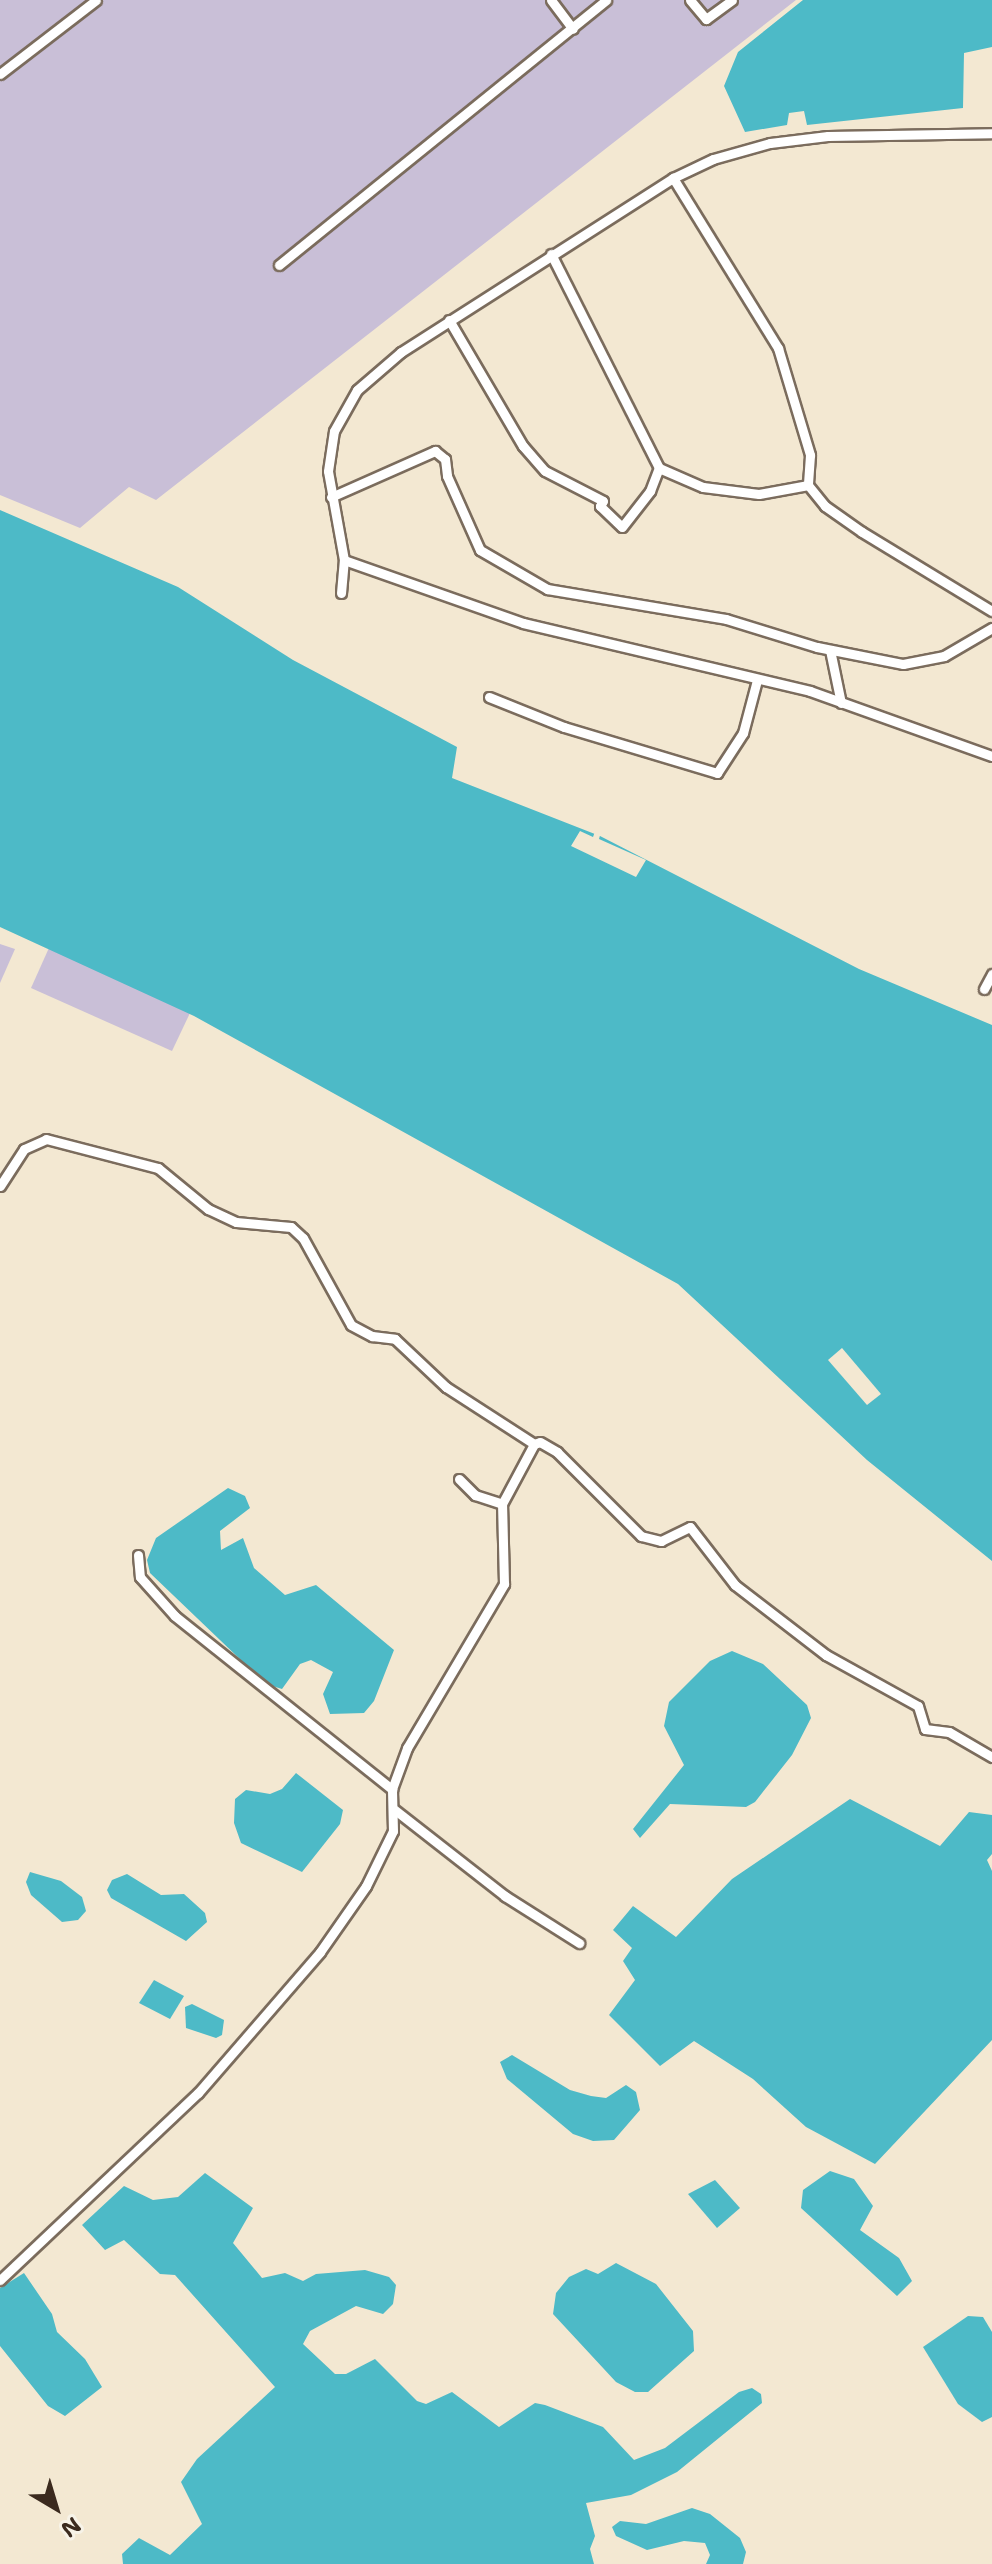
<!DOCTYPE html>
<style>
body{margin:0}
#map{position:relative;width:992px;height:2564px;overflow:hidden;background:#f3e8d2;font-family:"Shantell Sans",sans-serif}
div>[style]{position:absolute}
.industrial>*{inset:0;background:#c9bfd7}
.water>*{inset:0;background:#4dbac7}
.pier>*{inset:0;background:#f3e8d2}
.roads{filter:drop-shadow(2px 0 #7b6c5d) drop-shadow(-2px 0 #7b6c5d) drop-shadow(0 2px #7b6c5d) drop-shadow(0 -2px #7b6c5d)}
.street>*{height:9px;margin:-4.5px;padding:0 4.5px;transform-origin:4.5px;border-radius:4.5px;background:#fff}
span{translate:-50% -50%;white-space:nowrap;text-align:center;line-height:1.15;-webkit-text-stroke:6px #f7f3e8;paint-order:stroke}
.north{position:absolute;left:16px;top:2468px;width:80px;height:80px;-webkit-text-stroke:6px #f7f3e8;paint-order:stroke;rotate:142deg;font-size:22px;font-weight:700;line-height:32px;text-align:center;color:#3b2a1e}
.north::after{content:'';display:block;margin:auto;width:28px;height:36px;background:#3b2a1e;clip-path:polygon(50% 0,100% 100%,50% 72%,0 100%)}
</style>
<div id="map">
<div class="industrial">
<div style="clip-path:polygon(0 0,796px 0,156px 500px,129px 487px,80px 528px,0 495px)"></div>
<div style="clip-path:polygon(57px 930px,199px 994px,172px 1051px,31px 988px)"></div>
<div style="clip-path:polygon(0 944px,15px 949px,0 983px)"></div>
</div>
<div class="water">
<div style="clip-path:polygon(803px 0,992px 0,992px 47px,964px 53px,963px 108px,807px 125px,804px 111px,789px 113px,787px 125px,745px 132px,724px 86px,738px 52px)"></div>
<div style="clip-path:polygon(0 510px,178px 587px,293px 660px,457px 747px,452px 778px,600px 836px,859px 969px,992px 1025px,992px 1561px,867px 1460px,678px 1284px,194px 1016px,0 927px)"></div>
<div style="clip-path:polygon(228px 1488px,245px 1496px,250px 1508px,220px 1531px,221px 1550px,243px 1538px,254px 1568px,285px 1595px,316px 1585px,394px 1650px,374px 1701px,364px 1713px,330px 1714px,323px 1694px,333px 1672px,311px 1660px,300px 1664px,282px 1689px,266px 1684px,150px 1573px,147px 1560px,156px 1538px)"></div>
<div style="clip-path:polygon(732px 1651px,763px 1664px,807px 1705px,811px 1718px,792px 1755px,755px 1802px,746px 1807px,670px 1804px,640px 1838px,633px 1829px,684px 1765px,664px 1726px,669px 1702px,710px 1661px)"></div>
<div style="clip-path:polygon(296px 1773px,343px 1810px,340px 1824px,302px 1872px,241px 1843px,234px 1823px,235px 1799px,246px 1790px,270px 1794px,282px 1789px)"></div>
<div style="clip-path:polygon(850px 1799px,940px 1846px,969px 1812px,992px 1815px,992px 1854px,987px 1860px,992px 1871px,992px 2040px,875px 2164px,806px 2127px,753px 2079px,694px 2041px,660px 2066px,609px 2015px,635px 1980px,623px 1961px,632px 1948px,613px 1930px,633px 1906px,676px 1937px,732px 1879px)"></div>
<div style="clip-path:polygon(30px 1872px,61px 1881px,82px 1897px,86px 1911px,78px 1920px,62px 1922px,31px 1895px,26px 1882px)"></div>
<div style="clip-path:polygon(127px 1874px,161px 1895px,184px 1894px,205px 1913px,207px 1922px,186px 1941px,111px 1898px,107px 1890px,112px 1880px)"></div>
<div style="clip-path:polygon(154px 1980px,184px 1996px,170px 2019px,139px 2003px)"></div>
<div style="clip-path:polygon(192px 2004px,224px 2020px,222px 2035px,216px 2038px,186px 2028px,185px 2007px)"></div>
<div style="clip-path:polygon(512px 2055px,570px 2090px,591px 2096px,606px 2098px,626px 2085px,636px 2092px,640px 2110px,614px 2140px,593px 2141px,573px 2134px,507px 2079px,500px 2062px)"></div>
<div style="clip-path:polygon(830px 2171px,854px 2179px,873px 2206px,860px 2230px,899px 2258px,912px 2281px,897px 2296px,801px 2208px,803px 2190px)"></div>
<div style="clip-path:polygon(205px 2173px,253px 2208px,233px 2243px,262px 2278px,285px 2273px,303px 2281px,316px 2274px,365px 2270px,389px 2277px,396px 2285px,393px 2304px,383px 2314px,356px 2306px,310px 2331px,303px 2344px,335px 2374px,346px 2374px,375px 2359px,417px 2401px,426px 2404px,452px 2392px,499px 2427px,535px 2403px,545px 2405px,603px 2427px,634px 2460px,665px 2448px,739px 2392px,752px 2388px,761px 2394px,762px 2403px,677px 2472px,631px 2495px,586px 2503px,595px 2536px,590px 2549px,594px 2564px,123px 2564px,122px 2554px,139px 2538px,170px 2555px,202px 2524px,181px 2482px,197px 2459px,275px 2387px,175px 2275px,160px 2274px,124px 2240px,105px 2250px,82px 2225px,124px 2186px,153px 2200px,178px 2197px)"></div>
<div style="clip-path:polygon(715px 2180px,740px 2208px,717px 2228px,688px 2194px)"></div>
<div style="clip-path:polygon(616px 2263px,656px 2284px,693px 2331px,694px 2351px,648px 2392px,635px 2392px,616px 2382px,553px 2314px,556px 2293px,569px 2277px,586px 2269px,598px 2274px)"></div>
<div style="clip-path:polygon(24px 2273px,52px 2314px,57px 2332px,85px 2359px,102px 2387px,65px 2416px,48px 2406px,0 2346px,0 2288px)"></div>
<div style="clip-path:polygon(968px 2316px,983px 2317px,992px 2332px,992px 2417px,982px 2422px,958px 2404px,923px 2347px)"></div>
<div style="clip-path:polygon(692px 2508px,710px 2514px,740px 2538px,746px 2552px,743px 2564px,706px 2564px,710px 2555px,705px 2543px,684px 2541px,647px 2550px,616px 2536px,612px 2527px,620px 2521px,646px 2524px)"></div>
</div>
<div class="pier">
<div style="clip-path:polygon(596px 829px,601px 832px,599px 839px,646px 860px,636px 877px,571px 846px,580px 831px,593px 837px)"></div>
<div style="clip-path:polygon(842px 1348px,881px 1394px,867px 1405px,828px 1360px)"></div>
</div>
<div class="roads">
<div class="street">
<div style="left:551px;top:0;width:36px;rotate:53deg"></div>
<div style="left:690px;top:0;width:25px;rotate:50deg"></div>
<div style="left:706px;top:19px;width:32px;rotate:-36deg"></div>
<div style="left:0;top:74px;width:121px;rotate:-37.6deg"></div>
<div style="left:673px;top:178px;width:200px;rotate:58.3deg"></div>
<div style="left:778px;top:348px;width:112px;rotate:73.3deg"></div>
<div style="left:810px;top:455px;width:30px;rotate:94deg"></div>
<div style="left:808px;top:485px;width:27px;rotate:51deg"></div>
<div style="left:825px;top:506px;width:45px;rotate:35.1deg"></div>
<div style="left:862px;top:532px;width:152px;rotate:31.3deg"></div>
<div style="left:551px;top:254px;width:240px;rotate:63.2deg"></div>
<div style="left:279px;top:265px;width:421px;rotate:-39deg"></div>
<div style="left:449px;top:320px;width:146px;rotate:59.6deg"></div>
<div style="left:523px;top:446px;width:33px;rotate:49deg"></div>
<div style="left:545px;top:471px;width:65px;rotate:27.3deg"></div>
<div style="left:603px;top:501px;width:6px;rotate:121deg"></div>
<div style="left:600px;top:506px;width:30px;rotate:44deg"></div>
<div style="left:622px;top:527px;width:46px;rotate:-52.1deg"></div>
<div style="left:650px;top:491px;width:25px;rotate:-69deg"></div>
<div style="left:659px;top:468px;width:48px;rotate:23.4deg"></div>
<div style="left:703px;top:487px;width:56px;rotate:7.1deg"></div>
<div style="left:759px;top:494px;width:50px;rotate:-10.4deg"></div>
<div style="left:331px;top:497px;width:114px;rotate:-23.9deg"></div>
<div style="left:435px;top:451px;width:13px;rotate:39deg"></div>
<div style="left:445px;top:459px;width:17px;rotate:83deg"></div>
<div style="left:447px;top:476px;width:81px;rotate:66deg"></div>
<div style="left:480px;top:550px;width:78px;rotate:30.2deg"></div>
<div style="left:547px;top:589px;width:181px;rotate:9.5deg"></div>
<div style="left:726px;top:619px;width:95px;rotate:17.1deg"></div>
<div style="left:817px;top:647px;width:88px;rotate:11.2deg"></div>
<div style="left:903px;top:664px;width:42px;rotate:-11deg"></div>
<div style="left:944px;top:656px;width:56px;rotate:-30.3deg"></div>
<div style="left:344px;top:560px;width:190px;rotate:19.4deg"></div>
<div style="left:523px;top:623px;width:295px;rotate:13.3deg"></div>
<div style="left:810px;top:691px;width:193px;rotate:19.7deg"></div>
<div style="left:341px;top:593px;width:33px;rotate:-85deg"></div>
<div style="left:344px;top:560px;width:90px;rotate:-100.2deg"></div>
<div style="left:328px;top:471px;width:40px;rotate:-81.5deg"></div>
<div style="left:334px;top:431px;width:47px;rotate:-60.7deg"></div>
<div style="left:357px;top:390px;width:58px;rotate:-40.8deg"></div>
<div style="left:401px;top:352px;width:323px;rotate:-32.6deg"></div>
<div style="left:673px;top:178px;width:44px;rotate:-25.4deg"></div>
<div style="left:713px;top:159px;width:59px;rotate:-15.7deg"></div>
<div style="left:770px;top:143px;width:58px;rotate:-6.9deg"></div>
<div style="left:828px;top:136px;width:164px;rotate:-1deg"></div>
<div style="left:830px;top:650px;width:54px;rotate:78.3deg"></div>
<div style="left:489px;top:697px;width:81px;rotate:21.8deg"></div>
<div style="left:564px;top:727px;width:160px;rotate:16.7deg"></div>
<div style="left:717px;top:773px;width:48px;rotate:-57deg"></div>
<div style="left:743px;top:733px;width:55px;rotate:-75.2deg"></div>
<div style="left:984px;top:989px;width:17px;rotate:-62deg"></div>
<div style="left:0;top:1186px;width:44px;rotate:-57deg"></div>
<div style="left:24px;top:1149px;width:24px;rotate:-24deg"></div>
<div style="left:46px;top:1139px;width:116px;rotate:14.5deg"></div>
<div style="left:158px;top:1168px;width:65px;rotate:39.4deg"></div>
<div style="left:208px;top:1209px;width:31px;rotate:25deg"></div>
<div style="left:236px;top:1222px;width:55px;rotate:5.2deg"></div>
<div style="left:291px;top:1227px;width:16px;rotate:43deg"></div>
<div style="left:303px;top:1238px;width:99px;rotate:61.1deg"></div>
<div style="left:351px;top:1325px;width:24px;rotate:28deg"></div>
<div style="left:372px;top:1336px;width:23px;rotate:7deg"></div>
<div style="left:395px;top:1339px;width:70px;rotate:43.3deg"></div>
<div style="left:446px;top:1387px;width:105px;rotate:32.9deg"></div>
<div style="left:459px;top:1479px;width:23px;rotate:45deg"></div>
<div style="left:475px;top:1495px;width:28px;rotate:18deg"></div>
<div style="left:138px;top:1555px;width:22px;rotate:85deg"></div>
<div style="left:140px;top:1577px;width:52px;rotate:48.1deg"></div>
<div style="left:175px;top:1616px;width:278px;rotate:38.6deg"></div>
<div style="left:395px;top:1810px;width:140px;rotate:38deg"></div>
<div style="left:505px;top:1896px;width:88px;rotate:32.4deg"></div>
<div style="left:0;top:2280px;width:272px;rotate:-43.4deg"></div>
<div style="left:198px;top:2093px;width:186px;rotate:-49.1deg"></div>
<div style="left:320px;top:1952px;width:80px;rotate:-55.1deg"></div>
<div style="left:366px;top:1886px;width:61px;rotate:-63.9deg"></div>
<div style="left:393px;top:1831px;width:42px;rotate:-91.4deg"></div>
<div style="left:392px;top:1789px;width:44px;rotate:-69.9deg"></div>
<div style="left:407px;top:1748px;width:191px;rotate:-59.4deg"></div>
<div style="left:504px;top:1584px;width:80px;rotate:-91.4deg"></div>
<div style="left:502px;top:1504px;width:68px;rotate:-61.9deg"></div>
<div style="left:534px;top:1444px;width:6px;rotate:-18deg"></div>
<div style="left:540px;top:1442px;width:20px;rotate:30deg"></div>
<div style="left:557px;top:1452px;width:119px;rotate:45deg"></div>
<div style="left:641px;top:1536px;width:21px;rotate:14deg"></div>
<div style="left:661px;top:1541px;width:32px;rotate:-26deg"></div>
<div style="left:690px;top:1527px;width:73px;rotate:52.2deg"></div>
<div style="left:735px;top:1585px;width:115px;rotate:37.6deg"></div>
<div style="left:826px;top:1655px;width:105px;rotate:29deg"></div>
<div style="left:918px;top:1706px;width:24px;rotate:73deg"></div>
<div style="left:925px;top:1729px;width:24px;rotate:7deg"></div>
<div style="left:949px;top:1732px;width:50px;rotate:30.2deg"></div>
</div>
</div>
<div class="north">N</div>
</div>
